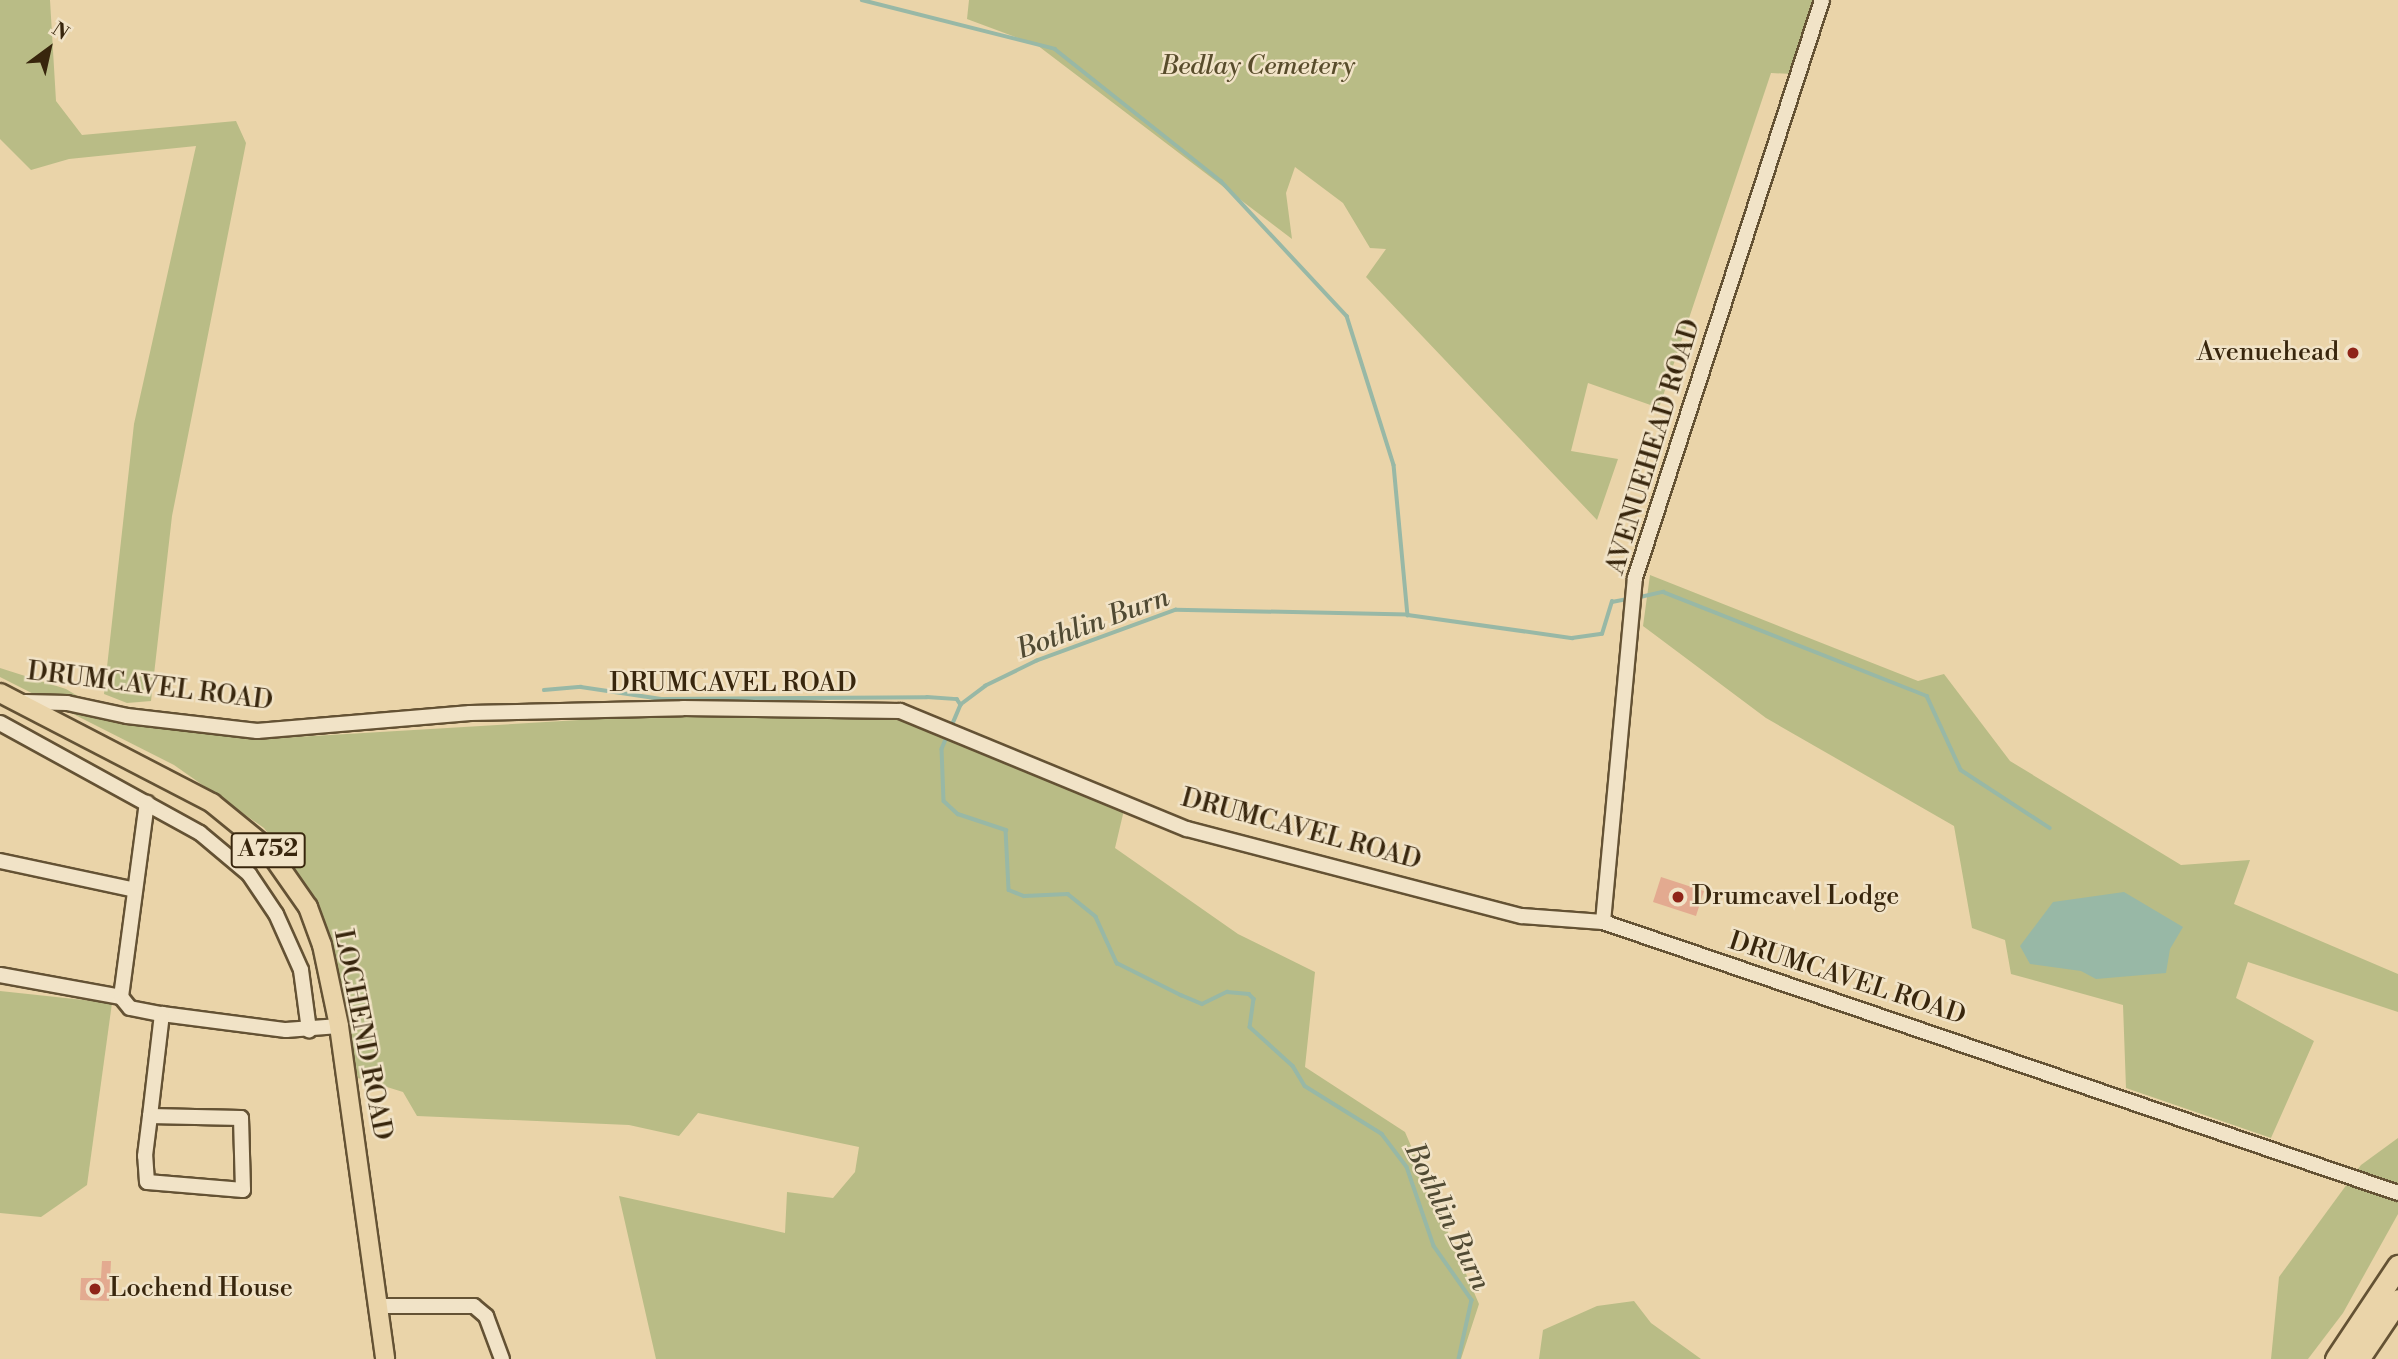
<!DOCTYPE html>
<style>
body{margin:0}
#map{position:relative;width:2398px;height:1359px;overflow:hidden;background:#ead4a9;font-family:"Libre Bodoni",serif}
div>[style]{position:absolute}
.green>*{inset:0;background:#b9bc86}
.water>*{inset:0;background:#98b8a6}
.stream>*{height:3.5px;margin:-1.75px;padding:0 1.75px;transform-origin:1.75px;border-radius:1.75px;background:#98b8a6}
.building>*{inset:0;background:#e3aa90}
.roads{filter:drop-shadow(2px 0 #645234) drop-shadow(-2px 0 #645234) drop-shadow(0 2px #645234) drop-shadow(0 -2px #645234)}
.minor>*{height:14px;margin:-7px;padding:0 7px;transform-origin:7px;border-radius:7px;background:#f1e3c7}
.major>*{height:18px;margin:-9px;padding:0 9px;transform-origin:9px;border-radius:9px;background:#ead4a9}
.highway>*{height:21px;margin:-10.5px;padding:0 10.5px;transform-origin:10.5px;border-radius:10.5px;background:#ead4a9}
.dots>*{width:19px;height:19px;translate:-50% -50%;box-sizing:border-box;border:4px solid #f1e3c7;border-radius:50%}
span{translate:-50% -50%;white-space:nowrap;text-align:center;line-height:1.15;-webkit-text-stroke:5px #f1e3c7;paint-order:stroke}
.shield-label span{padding:2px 5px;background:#f1e3c7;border:2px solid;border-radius:5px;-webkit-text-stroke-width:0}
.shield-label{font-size:24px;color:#38260d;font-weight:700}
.park-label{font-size:26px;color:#584c2b;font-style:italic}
.poi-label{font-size:26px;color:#38260d}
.right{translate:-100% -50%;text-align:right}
.left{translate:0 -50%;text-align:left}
.street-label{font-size:26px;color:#38260d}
.water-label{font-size:28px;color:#504a33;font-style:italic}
.north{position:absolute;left:14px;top:14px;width:70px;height:70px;-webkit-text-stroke:5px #f1e3c7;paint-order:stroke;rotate:33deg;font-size:19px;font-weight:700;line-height:28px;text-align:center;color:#38260d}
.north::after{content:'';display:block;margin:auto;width:24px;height:32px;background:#38260d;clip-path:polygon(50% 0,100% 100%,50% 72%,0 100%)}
</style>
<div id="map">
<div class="green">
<div style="clip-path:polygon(0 0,50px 0,56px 101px,82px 135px,236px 121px,246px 143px,172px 516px,151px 701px,127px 703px,104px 694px,134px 424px,196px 146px,69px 159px,31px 170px,0 139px)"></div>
<div style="clip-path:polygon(969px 0,1815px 0,1792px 74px,1771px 73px,1659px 408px,1588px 383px,1571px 451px,1618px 459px,1597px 520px,1366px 277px,1386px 249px,1370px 248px,1343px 203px,1295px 167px,1286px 193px,1292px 239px,1037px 45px,967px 19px)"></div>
<div style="clip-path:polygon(1650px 575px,1918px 681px,1944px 674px,2010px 761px,2181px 865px,2250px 860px,2234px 904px,2398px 974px,2398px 1012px,2248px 962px,2236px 998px,2314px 1041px,2271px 1138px,2126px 1088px,2123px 1005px,2011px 974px,2005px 940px,1972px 928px,1954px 826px,1766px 718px,1643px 626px)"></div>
<div style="clip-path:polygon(0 668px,66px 689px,126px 725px,263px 739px,680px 714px,901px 719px,973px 744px,1124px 810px,1115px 848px,1238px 934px,1315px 972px,1305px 1067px,1405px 1132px,1479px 1304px,1461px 1359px,656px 1359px,619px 1196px,785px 1233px,787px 1192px,833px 1198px,855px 1172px,859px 1147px,698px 1113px,679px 1136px,629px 1125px,417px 1116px,403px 1092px,358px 1078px,311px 892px,264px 828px,174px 765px,0 677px)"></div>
<div style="clip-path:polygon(0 991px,112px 1003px,87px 1185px,41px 1217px,0 1213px)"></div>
<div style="clip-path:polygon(2398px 1138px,2398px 1214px,2343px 1313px,2308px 1359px,2271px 1359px,2279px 1277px,2361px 1165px)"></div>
<div style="clip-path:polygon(1634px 1301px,1651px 1323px,1701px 1359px,1539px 1359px,1543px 1330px,1597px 1306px)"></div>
</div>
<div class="water">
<div style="clip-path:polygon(2124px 892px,2183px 927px,2170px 949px,2166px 973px,2096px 979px,2081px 971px,2030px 964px,2020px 946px,2053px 902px)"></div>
</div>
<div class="stream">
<div style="left:862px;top:0;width:199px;rotate:14.2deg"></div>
<div style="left:1055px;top:49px;width:212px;rotate:38.5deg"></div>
<div style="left:1221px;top:181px;width:185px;rotate:47deg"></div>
<div style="left:1347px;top:316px;width:156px;rotate:72.5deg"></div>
<div style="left:1394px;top:465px;width:151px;rotate:84.7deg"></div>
<div style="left:1408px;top:615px;width:232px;rotate:-178.8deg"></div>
<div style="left:1176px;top:610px;width:148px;rotate:159.9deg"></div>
<div style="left:1037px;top:661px;width:57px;rotate:153.9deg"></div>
<div style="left:986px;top:686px;width:31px;rotate:143deg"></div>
<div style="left:961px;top:705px;width:25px;rotate:113deg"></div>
<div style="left:1636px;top:598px;width:28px;rotate:-13deg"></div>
<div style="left:1663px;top:592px;width:284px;rotate:21.5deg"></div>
<div style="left:1927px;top:696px;width:81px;rotate:65.3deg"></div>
<div style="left:1961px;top:770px;width:106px;rotate:33.1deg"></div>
<div style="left:1408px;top:615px;width:166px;rotate:8deg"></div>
<div style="left:1572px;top:638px;width:30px;rotate:-8deg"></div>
<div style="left:1602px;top:634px;width:34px;rotate:-73deg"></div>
<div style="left:1612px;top:602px;width:16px;rotate:-11deg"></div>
<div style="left:544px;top:690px;width:37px;rotate:-5deg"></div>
<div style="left:581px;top:687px;width:81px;rotate:8.5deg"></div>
<div style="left:661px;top:699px;width:266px;rotate:-0.4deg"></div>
<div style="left:927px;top:697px;width:30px;rotate:4deg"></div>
<div style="left:957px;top:699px;width:7px;rotate:56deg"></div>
<div style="left:948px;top:735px;width:15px;rotate:113deg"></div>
<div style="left:942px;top:749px;width:52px;rotate:87.8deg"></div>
<div style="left:944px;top:801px;width:19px;rotate:43deg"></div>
<div style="left:958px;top:814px;width:51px;rotate:18.4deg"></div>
<div style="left:1006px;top:830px;width:60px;rotate:87.1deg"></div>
<div style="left:1009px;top:890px;width:16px;rotate:22deg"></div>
<div style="left:1024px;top:896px;width:44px;rotate:-2.6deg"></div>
<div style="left:1068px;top:894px;width:36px;rotate:39deg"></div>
<div style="left:1096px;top:917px;width:51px;rotate:65.5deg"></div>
<div style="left:1117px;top:963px;width:72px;rotate:26.6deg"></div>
<div style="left:1181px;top:995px;width:23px;rotate:23deg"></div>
<div style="left:1202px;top:1004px;width:28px;rotate:-26deg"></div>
<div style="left:1227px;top:992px;width:22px;rotate:5deg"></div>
<div style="left:1249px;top:994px;width:7px;rotate:45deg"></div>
<div style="left:1254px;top:999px;width:28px;rotate:98deg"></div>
<div style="left:1250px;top:1027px;width:58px;rotate:42.2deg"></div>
<div style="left:1293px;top:1066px;width:23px;rotate:59deg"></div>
<div style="left:1305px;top:1086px;width:91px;rotate:31.9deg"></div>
<div style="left:1382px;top:1134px;width:41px;rotate:52.9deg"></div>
<div style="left:1407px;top:1167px;width:83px;rotate:71.1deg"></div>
<div style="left:1434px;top:1246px;width:66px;rotate:54.9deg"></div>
<div style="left:1472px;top:1300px;width:60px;rotate:102.4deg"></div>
</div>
<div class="building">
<div style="clip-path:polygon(1661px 877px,1704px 891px,1696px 916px,1653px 902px)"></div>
<div style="clip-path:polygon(102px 1261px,111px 1261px,109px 1301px,80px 1300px,81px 1278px,101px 1278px)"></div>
</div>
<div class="roads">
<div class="minor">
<div style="left:25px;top:702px;width:42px;rotate:1.4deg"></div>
<div style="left:67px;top:703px;width:61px;rotate:12.2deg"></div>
<div style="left:127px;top:716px;width:131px;rotate:6.6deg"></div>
<div style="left:257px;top:731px;width:214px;rotate:-4.8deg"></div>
<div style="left:470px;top:713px;width:213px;rotate:-1.3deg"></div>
<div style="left:683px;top:708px;width:217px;rotate:0.8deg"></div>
<div style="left:900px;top:711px;width:310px;rotate:22.4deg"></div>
<div style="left:1187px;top:829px;width:346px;rotate:14.6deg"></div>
<div style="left:1522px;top:916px;width:81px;rotate:4.2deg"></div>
<div style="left:1603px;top:922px;width:840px;rotate:18.82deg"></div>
<div style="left:0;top:723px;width:228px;rotate:28.8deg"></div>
<div style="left:200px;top:833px;width:64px;rotate:39.9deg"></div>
<div style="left:249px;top:874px;width:48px;rotate:56deg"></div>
<div style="left:276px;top:914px;width:61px;rotate:65.9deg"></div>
<div style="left:301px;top:970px;width:61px;rotate:82.4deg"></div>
<div style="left:0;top:861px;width:138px;rotate:12.1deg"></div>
<div style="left:1603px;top:922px;width:345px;rotate:-84.7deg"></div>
<div style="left:1635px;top:578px;width:607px;rotate:-72.07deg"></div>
<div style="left:0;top:975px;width:123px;rotate:10.3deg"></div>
<div style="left:121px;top:997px;width:14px;rotate:51deg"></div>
<div style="left:130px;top:1008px;width:33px;rotate:11deg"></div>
<div style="left:162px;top:1014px;width:125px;rotate:7.4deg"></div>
<div style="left:286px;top:1030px;width:53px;rotate:-4.3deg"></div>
<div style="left:121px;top:997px;width:196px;rotate:-82.4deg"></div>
<div style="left:150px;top:1116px;width:91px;rotate:1.3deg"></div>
<div style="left:241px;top:1118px;width:72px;rotate:88.4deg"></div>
<div style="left:243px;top:1190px;width:96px;rotate:-175.2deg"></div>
<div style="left:147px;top:1182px;width:26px;rotate:-94deg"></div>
<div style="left:145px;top:1156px;width:40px;rotate:-82.9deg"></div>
<div style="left:150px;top:1116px;width:103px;rotate:-83.3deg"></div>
<div style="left:381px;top:1306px;width:93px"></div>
<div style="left:474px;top:1306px;width:16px;rotate:40deg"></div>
<div style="left:486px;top:1316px;width:46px;rotate:69.6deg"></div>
</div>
<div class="major">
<div style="left:0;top:693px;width:239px;rotate:27.4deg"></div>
<div style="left:212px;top:803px;width:70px;rotate:39.2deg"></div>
<div style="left:266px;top:847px;width:73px;rotate:55deg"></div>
<div style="left:308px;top:907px;width:40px;rotate:69.8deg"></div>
<div style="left:322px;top:945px;width:83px;rotate:78.1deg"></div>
<div style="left:339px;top:1026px;width:336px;rotate:82.1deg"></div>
</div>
<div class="highway">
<div style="left:2336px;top:1359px;width:112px;rotate:-56.3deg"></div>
<div style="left:2358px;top:1359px;width:71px;rotate:-55.9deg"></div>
</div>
</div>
<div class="dots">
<div style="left:2353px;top:353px;background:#8f2418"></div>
<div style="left:1678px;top:897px;background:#8f2418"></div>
<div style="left:95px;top:1289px;background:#8f2418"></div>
</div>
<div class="shield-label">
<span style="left:268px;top:850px">A752</span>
</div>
<div class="park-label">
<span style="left:1258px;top:67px">Bedlay Cemetery</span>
</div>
<div class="poi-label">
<span class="right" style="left:2339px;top:353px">Avenuehead</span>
<span class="left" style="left:1692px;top:897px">Drumcavel Lodge</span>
<span class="left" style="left:109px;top:1289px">Lochend House</span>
</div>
<div class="street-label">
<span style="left:1654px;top:447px;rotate:-73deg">AVENUEHEAD ROAD</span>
<span style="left:733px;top:684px">DRUMCAVEL ROAD</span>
<span style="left:150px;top:687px;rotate:7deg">DRUMCAVEL ROAD</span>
<span style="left:1301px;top:830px;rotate:15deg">DRUMCAVEL ROAD</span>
<span style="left:1847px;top:979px;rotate:18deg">DRUMCAVEL ROAD</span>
<span style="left:362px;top:1035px;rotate:79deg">LOCHEND ROAD</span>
</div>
<div class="water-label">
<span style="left:1093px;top:624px;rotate:-20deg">Bothlin Burn</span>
<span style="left:1447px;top:1217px;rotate:64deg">Bothlin Burn</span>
</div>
<div class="north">N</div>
</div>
